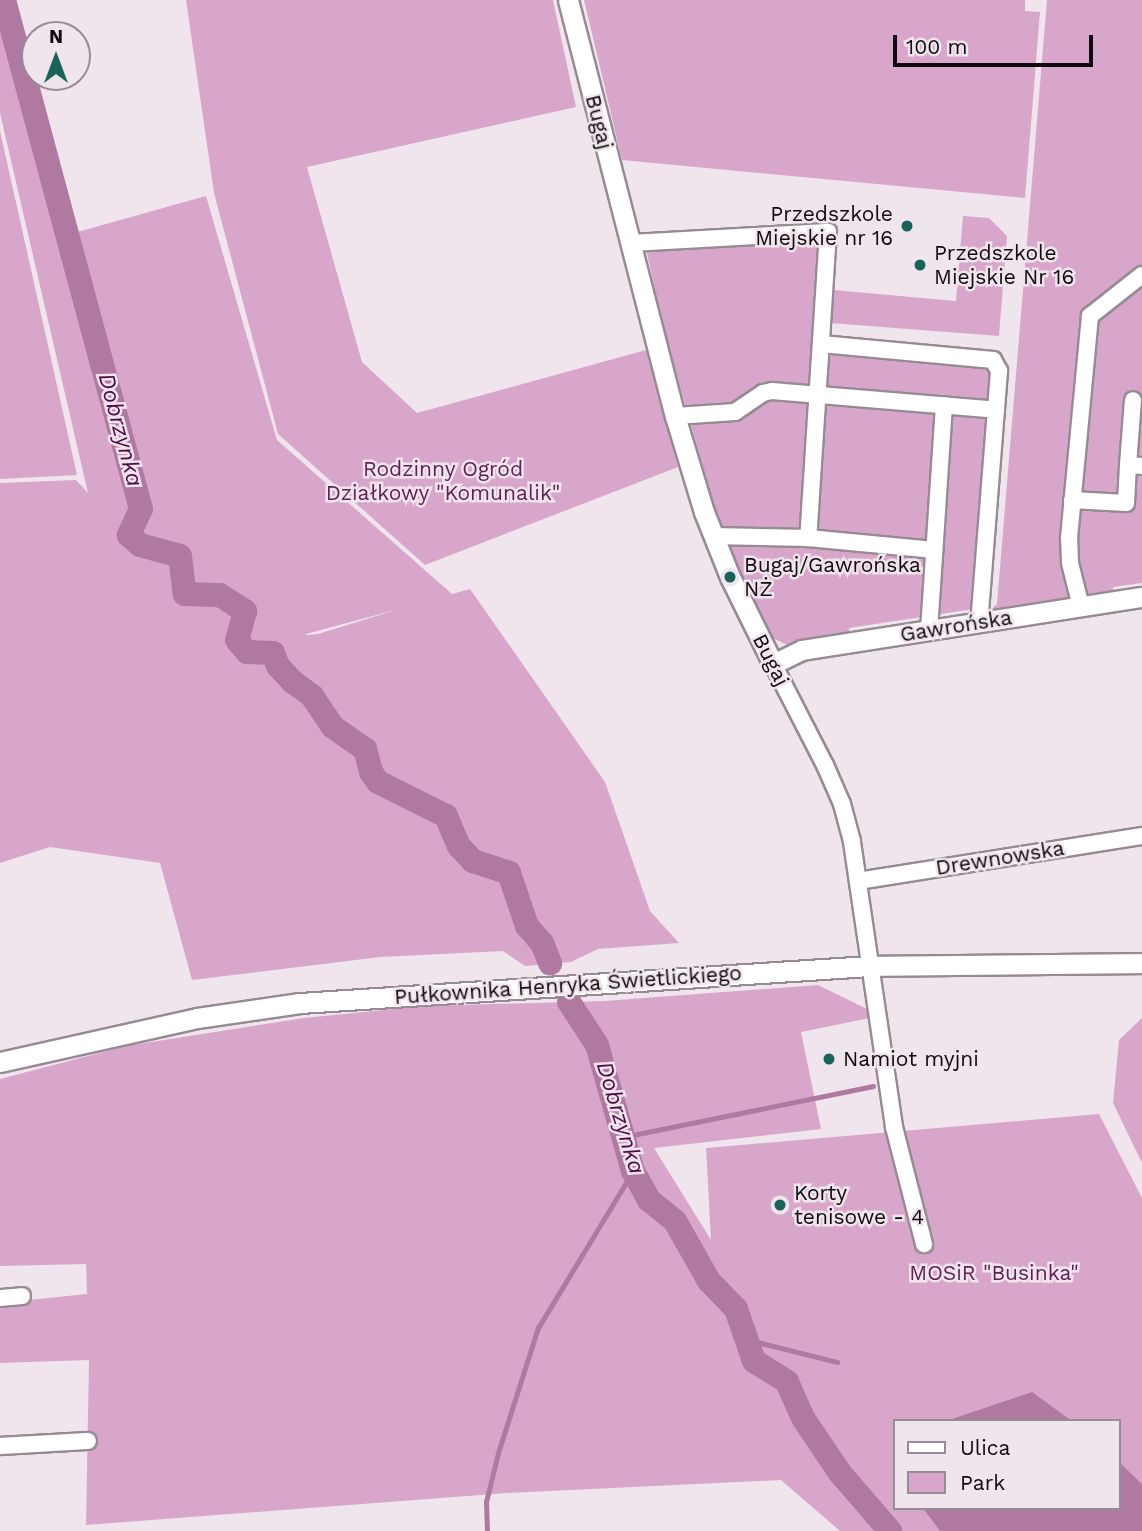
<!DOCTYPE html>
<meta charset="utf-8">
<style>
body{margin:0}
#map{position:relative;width:1142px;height:1531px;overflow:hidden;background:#f0e4ed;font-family:"Work Sans",sans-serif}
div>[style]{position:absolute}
.green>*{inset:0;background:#d9a6cb}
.water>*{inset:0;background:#b079a2}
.stream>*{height:4.5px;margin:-2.25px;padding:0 2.25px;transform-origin:2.25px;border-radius:2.25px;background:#b079a2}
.river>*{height:24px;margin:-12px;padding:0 12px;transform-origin:12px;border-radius:12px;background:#b079a2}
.roads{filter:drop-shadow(2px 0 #968b93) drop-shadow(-2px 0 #968b93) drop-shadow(0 2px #968b93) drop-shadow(0 -2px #968b93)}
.minor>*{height:16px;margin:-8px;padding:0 8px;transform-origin:8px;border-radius:8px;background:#fff}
.tertiary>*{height:19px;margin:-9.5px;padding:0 9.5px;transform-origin:9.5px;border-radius:9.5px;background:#fff}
.dots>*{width:19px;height:19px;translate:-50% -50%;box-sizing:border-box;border:4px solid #f0e4ed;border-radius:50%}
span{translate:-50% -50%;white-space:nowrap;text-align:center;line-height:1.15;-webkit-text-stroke:5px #f0e4ed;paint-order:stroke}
.street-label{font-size:21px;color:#0e0a0d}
.poi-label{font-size:21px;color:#0e0a0d}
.right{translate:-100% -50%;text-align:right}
.left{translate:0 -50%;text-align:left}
.park-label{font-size:21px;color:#601e54}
.water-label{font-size:23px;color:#4e0a43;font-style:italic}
.legend{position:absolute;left:893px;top:1419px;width:228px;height:91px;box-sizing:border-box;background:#f0e4ed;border:2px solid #968d93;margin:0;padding:9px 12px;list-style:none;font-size:21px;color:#0e0a0d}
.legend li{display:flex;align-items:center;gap:14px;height:35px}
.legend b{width:35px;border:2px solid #968d93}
.north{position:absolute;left:21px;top:21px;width:70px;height:70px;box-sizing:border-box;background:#f0e4ed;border:2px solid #968d93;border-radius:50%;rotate:0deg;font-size:19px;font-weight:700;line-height:28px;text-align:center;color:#0e0a0d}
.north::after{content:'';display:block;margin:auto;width:24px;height:32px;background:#18635a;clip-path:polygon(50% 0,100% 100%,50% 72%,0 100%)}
.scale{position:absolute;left:893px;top:35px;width:200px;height:32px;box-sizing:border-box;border:4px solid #0e0a0d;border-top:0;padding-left:9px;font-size:21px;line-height:24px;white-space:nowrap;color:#0e0a0d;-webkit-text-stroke:5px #f0e4ed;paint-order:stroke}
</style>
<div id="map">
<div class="green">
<div style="clip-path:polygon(186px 0,553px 0,576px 107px,307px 167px,362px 362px,417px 413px,646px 350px,678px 467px,425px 565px,278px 434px,214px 193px)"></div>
<div style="clip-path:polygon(584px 0,1025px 0,1025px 11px,1040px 12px,1025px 198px,622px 160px)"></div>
<div style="clip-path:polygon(1047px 0,1142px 0,1142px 583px,1113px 587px,1114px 595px,984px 616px,997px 604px)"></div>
<div style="clip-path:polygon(evenodd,0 13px,63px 236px,206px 196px,277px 440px,452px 594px,470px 589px,605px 782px,650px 911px,679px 943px,598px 949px,571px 962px,525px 966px,503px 951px,380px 957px,192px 980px,160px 863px,50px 847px,0 863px,0 483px,76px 480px,88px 493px,0 113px,0 13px,399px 609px,318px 634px,306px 635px,306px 634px,399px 609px)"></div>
<div style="clip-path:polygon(0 131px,77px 475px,0 479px)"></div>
<div style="clip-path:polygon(963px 216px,989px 218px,1007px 236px,999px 336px,830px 323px,833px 290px,956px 301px)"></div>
<div style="clip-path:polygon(818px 239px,822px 247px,815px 349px,990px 364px,994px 369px,974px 609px,849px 628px,850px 637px,790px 646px,768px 636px,721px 530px,664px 331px,646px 249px)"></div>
<div style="clip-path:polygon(evenodd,818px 985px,867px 1009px,870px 1018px,801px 1032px,821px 1129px,654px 1148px,711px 1240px,706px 1148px,1099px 1114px,1142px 1198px,1142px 1531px,840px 1531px,781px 1480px,507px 1493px,86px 1525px,89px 1360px,0 1363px,0 1303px,87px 1294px,86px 1264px,0 1266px,0 1079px,126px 1046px,304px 1018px,424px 1006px,604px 1001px,818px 985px,895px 1421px,1119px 1421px,1119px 1508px,895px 1508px,895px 1421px)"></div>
<div style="clip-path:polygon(1142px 1018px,1142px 1163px,1113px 1103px,1119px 1040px)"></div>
</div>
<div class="water">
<div style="clip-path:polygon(1032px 1392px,1072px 1421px,946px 1421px)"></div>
<div style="clip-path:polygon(1119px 1462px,1142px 1484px,1142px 1531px,940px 1531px,923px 1508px,1119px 1508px)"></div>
</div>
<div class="stream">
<div style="left:623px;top:1137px;width:255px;rotate:-11.5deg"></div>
<div style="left:745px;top:1339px;width:95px;rotate:14deg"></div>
<div style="left:487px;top:1531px;width:29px;rotate:-92deg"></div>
<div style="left:486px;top:1502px;width:50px;rotate:-76.2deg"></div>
<div style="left:498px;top:1453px;width:131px;rotate:-72.3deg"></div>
<div style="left:538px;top:1328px;width:184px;rotate:-58.8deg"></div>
</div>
<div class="river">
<div style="left:4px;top:0;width:527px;rotate:74.94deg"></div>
<div style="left:141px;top:509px;width:29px;rotate:115deg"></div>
<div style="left:129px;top:535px;width:15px;rotate:42deg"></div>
<div style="left:140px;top:545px;width:41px;rotate:15.4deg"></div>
<div style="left:180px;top:556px;width:38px;rotate:83deg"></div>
<div style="left:185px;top:594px;width:35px;rotate:2deg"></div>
<div style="left:220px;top:595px;width:30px;rotate:33deg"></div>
<div style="left:245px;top:611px;width:30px;rotate:105deg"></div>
<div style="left:237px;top:640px;width:16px;rotate:50deg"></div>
<div style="left:247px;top:652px;width:26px;rotate:2deg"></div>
<div style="left:273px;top:653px;width:14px;rotate:69deg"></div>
<div style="left:278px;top:666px;width:22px;rotate:47deg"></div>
<div style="left:293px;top:682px;width:24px;rotate:36deg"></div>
<div style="left:312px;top:696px;width:37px;rotate:56deg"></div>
<div style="left:333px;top:727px;width:39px;rotate:35deg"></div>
<div style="left:365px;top:749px;width:24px;rotate:75deg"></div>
<div style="left:371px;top:772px;width:12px;rotate:55deg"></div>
<div style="left:378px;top:782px;width:76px;rotate:26.6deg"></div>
<div style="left:446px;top:816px;width:33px;rotate:67deg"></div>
<div style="left:459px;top:846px;width:21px;rotate:47deg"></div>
<div style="left:473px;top:861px;width:38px;rotate:18deg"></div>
<div style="left:509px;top:873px;width:56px;rotate:71.2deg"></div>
<div style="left:527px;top:926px;width:23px;rotate:49deg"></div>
<div style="left:542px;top:943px;width:22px;rotate:68deg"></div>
<div style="left:569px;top:1002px;width:51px;rotate:56.9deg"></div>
<div style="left:597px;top:1045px;width:131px;rotate:74.1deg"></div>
<div style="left:633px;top:1171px;width:33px;rotate:61deg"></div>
<div style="left:649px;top:1200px;width:33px;rotate:39deg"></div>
<div style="left:675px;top:1221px;width:69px;rotate:60.5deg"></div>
<div style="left:709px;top:1281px;width:39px;rotate:46deg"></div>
<div style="left:736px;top:1309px;width:55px;rotate:70.9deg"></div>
<div style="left:754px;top:1361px;width:39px;rotate:32deg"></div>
<div style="left:787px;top:1382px;width:39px;rotate:66deg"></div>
<div style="left:803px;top:1418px;width:66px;rotate:56.1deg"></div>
<div style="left:840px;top:1473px;width:77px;rotate:49.2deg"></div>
</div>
<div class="roads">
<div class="minor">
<div style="left:630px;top:243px;width:198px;rotate:-3.2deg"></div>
<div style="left:828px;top:232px;width:307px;rotate:93.7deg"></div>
<div style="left:821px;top:344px;width:173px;rotate:5.3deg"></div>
<div style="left:993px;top:360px;width:13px;rotate:61deg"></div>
<div style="left:999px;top:371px;width:253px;rotate:94.5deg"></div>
<div style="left:675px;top:416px;width:60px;rotate:-3.8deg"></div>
<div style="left:735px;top:412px;width:34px;rotate:-34deg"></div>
<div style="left:763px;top:393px;width:9px;rotate:-13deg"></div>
<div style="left:772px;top:391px;width:225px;rotate:4.8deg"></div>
<div style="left:1128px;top:465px;width:65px;rotate:-85.6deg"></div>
<div style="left:1072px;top:500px;width:54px;rotate:3.2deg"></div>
<div style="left:1126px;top:503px;width:38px;rotate:-87deg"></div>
<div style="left:1128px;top:465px;width:14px;rotate:4deg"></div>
<div style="left:713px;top:536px;width:95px;rotate:1.2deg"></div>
<div style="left:808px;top:538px;width:127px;rotate:5.4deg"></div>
<div style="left:1081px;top:607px;width:45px;rotate:-104deg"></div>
<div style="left:1070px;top:563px;width:25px;rotate:-92deg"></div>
<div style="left:1069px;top:538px;width:223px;rotate:-84.6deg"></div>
<div style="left:1090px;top:316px;width:66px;rotate:-38.3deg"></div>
<div style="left:929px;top:631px;width:226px;rotate:-86.2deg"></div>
<div style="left:773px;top:664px;width:114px;rotate:62.8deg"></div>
<div style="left:825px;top:765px;width:43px;rotate:66.4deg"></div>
<div style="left:842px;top:804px;width:39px;rotate:75deg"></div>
<div style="left:852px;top:842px;width:288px;rotate:81.6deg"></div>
<div style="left:894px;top:1127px;width:121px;rotate:75.6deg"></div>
<div style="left:858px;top:881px;width:288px;rotate:-9deg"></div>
<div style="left:0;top:1298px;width:22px;rotate:-5deg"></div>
<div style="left:0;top:1446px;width:88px;rotate:-3.3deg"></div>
</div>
<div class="tertiary">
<div style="left:568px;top:0;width:430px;rotate:75.6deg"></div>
<div style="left:675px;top:416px;width:100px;rotate:73.2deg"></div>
<div style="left:704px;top:512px;width:70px;rotate:68.2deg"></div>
<div style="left:730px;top:577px;width:97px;rotate:63.7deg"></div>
<div style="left:773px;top:664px;width:32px;rotate:-26deg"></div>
<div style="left:802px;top:650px;width:344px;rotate:-8.9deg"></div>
<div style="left:0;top:1062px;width:202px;rotate:-12.6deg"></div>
<div style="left:197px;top:1018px;width:104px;rotate:-8.3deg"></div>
<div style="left:300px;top:1003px;width:570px;rotate:-3.72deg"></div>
<div style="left:869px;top:966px;width:273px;rotate:-0.6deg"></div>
</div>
</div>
<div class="dots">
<div style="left:907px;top:226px;background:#18635a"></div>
<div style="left:920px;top:265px;background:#18635a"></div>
<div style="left:730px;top:577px;background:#18635a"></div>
<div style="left:829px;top:1059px;background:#18635a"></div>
<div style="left:780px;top:1205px;background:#18635a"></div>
</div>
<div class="street-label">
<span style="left:599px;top:122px;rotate:76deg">Bugaj</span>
<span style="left:956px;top:626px;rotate:-9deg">Gawrońska</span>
<span style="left:771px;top:660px;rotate:63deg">Bugaj</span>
<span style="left:1000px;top:858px;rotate:-9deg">Drewnowska</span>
<span style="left:568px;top:985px;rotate:-4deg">Pułkownika Henryka Świetlickiego</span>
</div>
<div class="poi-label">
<span class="right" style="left:893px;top:226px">Przedszkole<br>Miejskie nr 16</span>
<span class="left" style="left:934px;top:265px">Przedszkole<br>Miejskie Nr 16</span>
<span class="left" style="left:744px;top:577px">Bugaj/Gawrońska<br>NŻ</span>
<span class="left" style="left:843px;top:1059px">Namiot myjni</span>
<span class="left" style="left:794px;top:1205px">Korty<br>tenisowe - 4</span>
</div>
<div class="park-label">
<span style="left:443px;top:481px">Rodzinny Ogród<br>Działkowy "Komunalik"</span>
<span style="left:994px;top:1273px">MOSiR "Businka"</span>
</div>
<div class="water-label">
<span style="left:120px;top:430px;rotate:75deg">Dobrzynka</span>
<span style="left:620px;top:1118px;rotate:73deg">Dobrzynka</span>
</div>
<ul class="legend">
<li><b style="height:9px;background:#fff"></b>Ulica</li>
<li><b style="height:19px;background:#d9a6cb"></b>Park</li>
</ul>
<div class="north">N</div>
<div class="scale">100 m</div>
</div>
